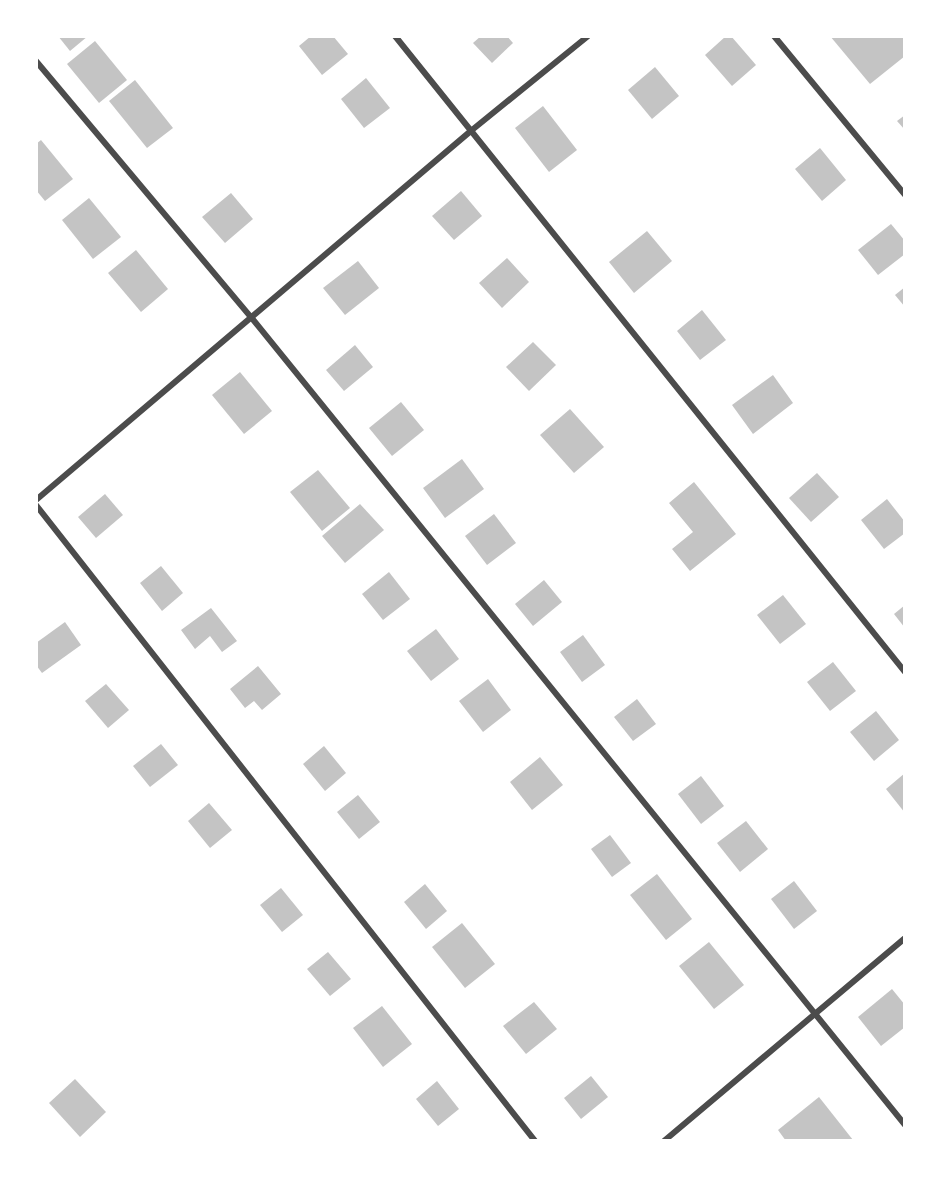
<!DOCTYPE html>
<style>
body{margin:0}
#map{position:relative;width:941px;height:1177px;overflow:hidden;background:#fff;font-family:"Noto Serif",serif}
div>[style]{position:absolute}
.building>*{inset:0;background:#c4c4c4}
.minor>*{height:6px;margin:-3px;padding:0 3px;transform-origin:3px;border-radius:3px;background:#4c4c4c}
span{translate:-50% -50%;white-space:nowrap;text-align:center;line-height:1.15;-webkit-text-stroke:5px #fff;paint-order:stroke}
.frame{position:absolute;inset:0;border:38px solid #fff;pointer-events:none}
</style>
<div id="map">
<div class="building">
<div style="clip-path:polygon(58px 36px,88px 36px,70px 51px)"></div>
<div style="clip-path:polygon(311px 36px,333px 36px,348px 54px,322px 75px,299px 46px)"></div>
<div style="clip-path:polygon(481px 36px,507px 36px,513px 43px,492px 63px,473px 43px)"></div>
<div style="clip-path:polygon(726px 36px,731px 36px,756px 65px,732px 86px,705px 55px)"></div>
<div style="clip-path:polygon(830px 36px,905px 36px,905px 56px,870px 84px)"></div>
<div style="clip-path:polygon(95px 41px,127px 80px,99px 103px,67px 64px)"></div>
<div style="clip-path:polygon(655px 67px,679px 96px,652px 119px,628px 90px)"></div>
<div style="clip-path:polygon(366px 78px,390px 108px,364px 128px,341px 99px)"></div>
<div style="clip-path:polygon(135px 80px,173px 128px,147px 148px,109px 101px)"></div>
<div style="clip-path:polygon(543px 106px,577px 150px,549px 172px,515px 128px)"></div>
<div style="clip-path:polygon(905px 115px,905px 130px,897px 121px)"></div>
<div style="clip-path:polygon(41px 140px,73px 179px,45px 201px,36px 190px,36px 144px)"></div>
<div style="clip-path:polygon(820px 148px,846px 180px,822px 201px,795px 169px)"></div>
<div style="clip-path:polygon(461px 191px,482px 216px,454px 240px,432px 216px)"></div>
<div style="clip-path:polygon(231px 193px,253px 219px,225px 243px,202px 217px)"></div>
<div style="clip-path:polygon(89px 198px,121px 237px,93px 259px,62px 220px)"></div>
<div style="clip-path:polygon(891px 224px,905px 241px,905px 254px,878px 275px,858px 250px)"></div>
<div style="clip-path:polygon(647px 231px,672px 261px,634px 293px,609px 262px)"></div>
<div style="clip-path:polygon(136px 250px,168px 289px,141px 312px,108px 273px)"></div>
<div style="clip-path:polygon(507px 258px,529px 282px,502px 308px,479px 283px)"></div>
<div style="clip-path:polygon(358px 261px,379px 288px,345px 315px,323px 288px)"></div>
<div style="clip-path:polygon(905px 287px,905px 307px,895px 295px)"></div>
<div style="clip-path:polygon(702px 310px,726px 340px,700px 360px,677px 331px)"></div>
<div style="clip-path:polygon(533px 342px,556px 365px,529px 391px,506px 367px)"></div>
<div style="clip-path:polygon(355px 345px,373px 367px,344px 391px,326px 370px)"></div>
<div style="clip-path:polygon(240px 372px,272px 411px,244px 434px,212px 395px)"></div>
<div style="clip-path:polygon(773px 375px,793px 403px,753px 434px,732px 405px)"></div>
<div style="clip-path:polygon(401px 402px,424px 430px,392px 456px,369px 428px)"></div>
<div style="clip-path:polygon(570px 409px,604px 447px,574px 473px,540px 435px)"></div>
<div style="clip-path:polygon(462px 459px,484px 489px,445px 518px,423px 488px)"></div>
<div style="clip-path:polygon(318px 470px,350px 508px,322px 531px,290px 492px)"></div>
<div style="clip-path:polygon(817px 473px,839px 497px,811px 522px,789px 498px)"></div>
<div style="clip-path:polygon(694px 482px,736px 534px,690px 571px,672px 549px,693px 532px,669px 503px)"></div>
<div style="clip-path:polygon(105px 494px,123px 515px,96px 538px,78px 517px)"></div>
<div style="clip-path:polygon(887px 499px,905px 522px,905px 533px,884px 549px,861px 520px)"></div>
<div style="clip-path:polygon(360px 504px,384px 530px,345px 563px,322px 536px)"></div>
<div style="clip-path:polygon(494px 514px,516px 543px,487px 565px,465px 536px)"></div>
<div style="clip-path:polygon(161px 566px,183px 593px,162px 611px,140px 583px)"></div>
<div style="clip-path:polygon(389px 572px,410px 599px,383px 620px,362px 594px)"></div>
<div style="clip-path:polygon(544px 580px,562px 602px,533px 626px,515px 604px)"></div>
<div style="clip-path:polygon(783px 595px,806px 624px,780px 644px,757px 615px)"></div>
<div style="clip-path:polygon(905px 605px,905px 628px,894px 614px)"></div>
<div style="clip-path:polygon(211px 608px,237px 641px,222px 652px,210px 636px,195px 649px,181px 630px)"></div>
<div style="clip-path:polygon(65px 622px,81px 645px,42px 673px,36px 665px,36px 643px)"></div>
<div style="clip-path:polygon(436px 629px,459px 659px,431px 681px,407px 651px)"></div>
<div style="clip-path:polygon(583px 635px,605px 665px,582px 682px,560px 652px)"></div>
<div style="clip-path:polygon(833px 662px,856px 691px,830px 711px,807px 682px)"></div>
<div style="clip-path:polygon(258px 666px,281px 694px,262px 710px,254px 701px,245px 708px,230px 689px)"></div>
<div style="clip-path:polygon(488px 679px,511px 710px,483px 732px,459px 701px)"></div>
<div style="clip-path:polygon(106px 684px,129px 710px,108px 728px,85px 701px)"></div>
<div style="clip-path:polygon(637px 699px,656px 724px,633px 741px,614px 717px)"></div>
<div style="clip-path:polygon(876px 711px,899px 740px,874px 761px,850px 732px)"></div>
<div style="clip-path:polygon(161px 744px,178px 765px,150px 787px,133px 766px)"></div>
<div style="clip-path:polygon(324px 746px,346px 773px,325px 791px,303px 764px)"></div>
<div style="clip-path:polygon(540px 757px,563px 785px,532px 810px,510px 782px)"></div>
<div style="clip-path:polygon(905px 773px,905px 813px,886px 789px)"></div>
<div style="clip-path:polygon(701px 776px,724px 806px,701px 824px,678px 794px)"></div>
<div style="clip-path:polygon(358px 795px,380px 822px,359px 839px,337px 812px)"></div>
<div style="clip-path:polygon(209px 803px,232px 830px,210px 848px,188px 821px)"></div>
<div style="clip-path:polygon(746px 821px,768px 849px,740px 872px,717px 843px)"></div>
<div style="clip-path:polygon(610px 835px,631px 863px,612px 877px,591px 849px)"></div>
<div style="clip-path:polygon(657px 874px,692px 919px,666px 940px,630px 895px)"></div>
<div style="clip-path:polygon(794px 881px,817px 911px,794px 929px,771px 899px)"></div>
<div style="clip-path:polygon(425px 884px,447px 911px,426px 929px,404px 902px)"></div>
<div style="clip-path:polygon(281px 888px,303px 915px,282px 932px,260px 905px)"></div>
<div style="clip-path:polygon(462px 923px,495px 964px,465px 988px,432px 947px)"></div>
<div style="clip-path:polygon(709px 942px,744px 985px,714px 1009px,679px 966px)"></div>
<div style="clip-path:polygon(328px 952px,351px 979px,330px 996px,307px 969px)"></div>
<div style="clip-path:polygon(892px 989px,905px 1005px,905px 1027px,881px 1046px,858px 1017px)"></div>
<div style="clip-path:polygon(534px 1002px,557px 1029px,526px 1054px,503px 1026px)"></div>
<div style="clip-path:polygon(382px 1006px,412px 1044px,383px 1067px,353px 1028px)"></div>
<div style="clip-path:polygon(591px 1076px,608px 1097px,581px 1119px,564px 1098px)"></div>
<div style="clip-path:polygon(75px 1079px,106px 1112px,80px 1137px,49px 1103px)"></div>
<div style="clip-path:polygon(437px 1081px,459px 1109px,438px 1126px,416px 1099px)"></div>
<div style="clip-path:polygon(819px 1097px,853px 1140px,786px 1141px,778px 1130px)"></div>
</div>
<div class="minor">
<div style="left:395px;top:36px;width:815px;rotate:51.27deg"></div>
<div style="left:774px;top:36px;width:206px;rotate:50.5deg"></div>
<div style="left:36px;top:61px;width:334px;rotate:50deg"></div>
<div style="left:251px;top:317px;width:1040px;rotate:51.01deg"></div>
<div style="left:36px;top:500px;width:572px;rotate:-40.32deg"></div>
<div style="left:472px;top:130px;width:149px;rotate:-39deg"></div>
<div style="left:36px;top:505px;width:808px;rotate:51.88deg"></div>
<div style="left:664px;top:1141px;width:315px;rotate:-40.1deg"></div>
</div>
<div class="frame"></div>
</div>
